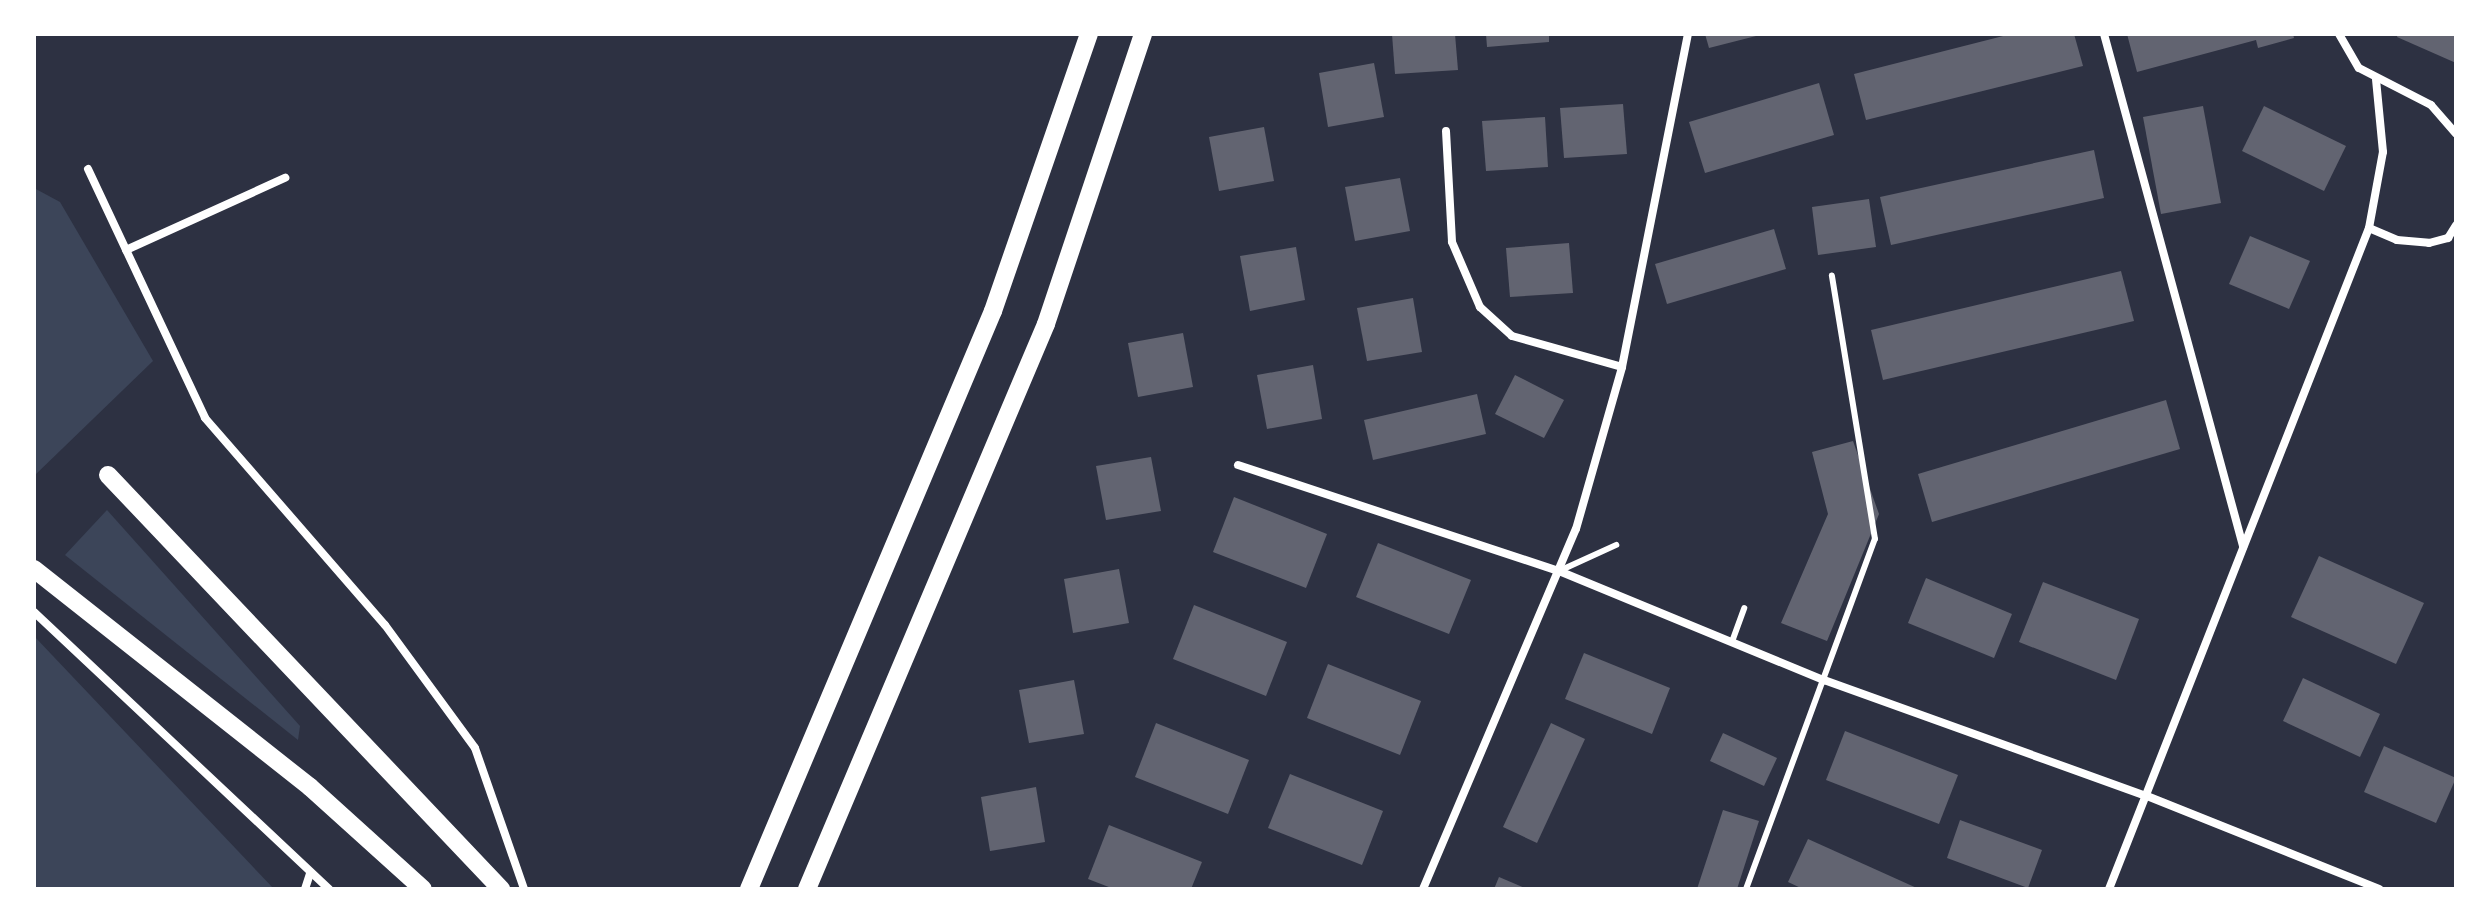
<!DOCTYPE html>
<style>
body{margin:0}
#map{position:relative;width:2490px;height:923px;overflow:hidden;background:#2d3142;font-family:Ubuntu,sans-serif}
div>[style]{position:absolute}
.green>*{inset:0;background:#3c4559}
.building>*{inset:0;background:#626471}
.service>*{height:6px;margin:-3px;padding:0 3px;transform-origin:3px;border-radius:3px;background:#fff}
.minor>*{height:8px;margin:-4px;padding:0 4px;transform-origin:4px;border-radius:4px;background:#fff}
.primary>*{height:18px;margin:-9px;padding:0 9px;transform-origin:9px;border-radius:9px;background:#fff}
span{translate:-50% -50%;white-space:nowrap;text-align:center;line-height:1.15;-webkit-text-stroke:7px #fff;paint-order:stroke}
.frame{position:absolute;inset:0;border:36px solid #fff;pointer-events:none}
</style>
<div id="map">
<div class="green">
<div style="clip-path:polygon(34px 188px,60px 202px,153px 361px,34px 476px)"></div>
<div style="clip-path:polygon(107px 510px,300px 726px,298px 740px,65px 555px)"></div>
<div style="clip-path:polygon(34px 636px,274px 889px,34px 889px)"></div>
</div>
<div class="building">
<div style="clip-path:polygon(1392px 34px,1455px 34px,1458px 70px,1395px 74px)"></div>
<div style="clip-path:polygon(1486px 34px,1549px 34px,1549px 42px,1487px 47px)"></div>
<div style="clip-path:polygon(1705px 34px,1760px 34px,1760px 35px,1709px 48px)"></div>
<div style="clip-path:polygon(2011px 34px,2074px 34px,2083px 66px,1866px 120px,1854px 74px)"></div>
<div style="clip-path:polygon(2127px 34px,2293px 34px,2294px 38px,2258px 48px,2256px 40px,2137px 72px)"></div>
<div style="clip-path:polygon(2398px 34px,2456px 34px,2456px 63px,2397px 37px)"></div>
<div style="clip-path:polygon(1374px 63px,1384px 117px,1328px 127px,1319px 73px)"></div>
<div style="clip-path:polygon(1819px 83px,1834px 135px,1705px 173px,1689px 122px)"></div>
<div style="clip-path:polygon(1623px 104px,1627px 154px,1564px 158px,1560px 108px)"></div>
<div style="clip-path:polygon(2203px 106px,2221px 203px,2161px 214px,2143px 117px)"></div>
<div style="clip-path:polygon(2264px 106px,2346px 146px,2324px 191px,2242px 151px)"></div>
<div style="clip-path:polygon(1545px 117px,1548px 167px,1486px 171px,1482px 121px)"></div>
<div style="clip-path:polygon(1264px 127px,1274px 181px,1219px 191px,1209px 137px)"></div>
<div style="clip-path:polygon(2094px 150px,2104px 198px,1891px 245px,1880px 197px)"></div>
<div style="clip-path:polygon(1400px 178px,1410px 231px,1355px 241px,1345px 187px)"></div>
<div style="clip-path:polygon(1869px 199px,1876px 247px,1818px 255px,1812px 207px)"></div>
<div style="clip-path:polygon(1774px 229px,1786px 269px,1667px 304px,1655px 264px)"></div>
<div style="clip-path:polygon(2250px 236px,2310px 261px,2289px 309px,2229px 284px)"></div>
<div style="clip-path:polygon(1569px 243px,1573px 293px,1510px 297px,1506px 248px)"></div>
<div style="clip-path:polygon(1296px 247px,1305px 300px,1250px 311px,1240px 256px)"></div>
<div style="clip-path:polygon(2121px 271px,2134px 321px,1883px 380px,1871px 330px)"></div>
<div style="clip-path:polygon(1413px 298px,1422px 352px,1367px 361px,1357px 308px)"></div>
<div style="clip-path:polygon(1183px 333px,1193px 387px,1138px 397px,1128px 343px)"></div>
<div style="clip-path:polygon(1313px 365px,1322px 419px,1267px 429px,1257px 375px)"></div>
<div style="clip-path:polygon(1515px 375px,1564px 400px,1544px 438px,1495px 414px)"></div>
<div style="clip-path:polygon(1477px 394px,1486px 434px,1373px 460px,1364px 420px)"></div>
<div style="clip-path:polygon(2166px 400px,2180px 449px,1932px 522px,1918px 474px)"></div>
<div style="clip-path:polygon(1853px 441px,1879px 514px,1827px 641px,1781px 623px,1828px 514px,1812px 452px)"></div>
<div style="clip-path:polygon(1151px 457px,1161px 511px,1106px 520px,1096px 466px)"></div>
<div style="clip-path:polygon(1234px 497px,1327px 534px,1306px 588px,1213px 552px)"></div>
<div style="clip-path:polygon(1378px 543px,1471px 580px,1449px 634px,1356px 597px)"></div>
<div style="clip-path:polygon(2319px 556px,2424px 603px,2396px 664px,2291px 617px)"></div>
<div style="clip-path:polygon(1119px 569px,1129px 623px,1073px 633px,1064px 579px)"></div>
<div style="clip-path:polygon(1926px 578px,2012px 614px,1994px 658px,1908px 623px)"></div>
<div style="clip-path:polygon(2043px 582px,2139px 619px,2116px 680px,2019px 642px)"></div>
<div style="clip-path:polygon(1194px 605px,1287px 642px,1266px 696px,1173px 659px)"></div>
<div style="clip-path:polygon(1584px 653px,1670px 688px,1652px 734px,1565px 699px)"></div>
<div style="clip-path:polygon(1328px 664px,1421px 701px,1400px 755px,1307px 718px)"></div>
<div style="clip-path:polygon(2303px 678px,2380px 714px,2360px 757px,2283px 721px)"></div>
<div style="clip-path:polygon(1074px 680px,1084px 734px,1029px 743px,1019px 690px)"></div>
<div style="clip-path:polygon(1156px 723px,1249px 760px,1228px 814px,1135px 777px)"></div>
<div style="clip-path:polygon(1551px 723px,1585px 739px,1537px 843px,1503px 827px)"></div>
<div style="clip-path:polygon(1845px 731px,1958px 775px,1939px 824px,1826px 780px)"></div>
<div style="clip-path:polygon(1723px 733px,1777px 758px,1764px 786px,1710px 761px)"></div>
<div style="clip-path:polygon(2384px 746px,2456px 778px,2436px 823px,2364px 792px)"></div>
<div style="clip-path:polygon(1290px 774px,1383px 811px,1362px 865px,1268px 828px)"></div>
<div style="clip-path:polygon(1036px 787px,1045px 842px,990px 851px,981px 797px)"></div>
<div style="clip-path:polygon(1723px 810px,1759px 821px,1737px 889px,1697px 889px)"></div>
<div style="clip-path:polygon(1960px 820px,2042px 850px,2028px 888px,1947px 858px)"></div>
<div style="clip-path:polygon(1109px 825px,1202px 862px,1191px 889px,1114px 889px,1088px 879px)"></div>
<div style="clip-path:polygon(1808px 839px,1919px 889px,1803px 889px,1788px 882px)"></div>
<div style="clip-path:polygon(1499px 877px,1527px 889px,1494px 889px)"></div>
</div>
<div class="service">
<div style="left:1559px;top:571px;width:63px;rotate:-24.5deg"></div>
<div style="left:1733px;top:639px;width:33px;rotate:-70deg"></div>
<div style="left:1746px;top:889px;width:373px;rotate:-69.8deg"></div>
<div style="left:1875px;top:539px;width:267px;rotate:-99.3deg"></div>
</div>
<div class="minor">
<div style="left:2104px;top:34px;width:531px;rotate:74.81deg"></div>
<div style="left:2339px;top:34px;width:39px;rotate:60deg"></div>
<div style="left:2359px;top:68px;width:81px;rotate:27.2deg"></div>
<div style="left:2431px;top:105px;width:38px;rotate:49deg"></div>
<div style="left:1446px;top:131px;width:111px;rotate:86.9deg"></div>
<div style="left:1452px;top:242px;width:71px;rotate:66.7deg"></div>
<div style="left:1480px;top:307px;width:43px;rotate:42.2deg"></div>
<div style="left:1512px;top:336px;width:114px;rotate:15.7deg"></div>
<div style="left:88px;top:169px;width:275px;rotate:64.8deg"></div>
<div style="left:205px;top:418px;width:274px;rotate:49deg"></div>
<div style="left:385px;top:625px;width:152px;rotate:53.8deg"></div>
<div style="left:475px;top:748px;width:149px;rotate:70.8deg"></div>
<div style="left:2369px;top:228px;width:30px;rotate:23deg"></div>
<div style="left:2397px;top:240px;width:32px;rotate:5deg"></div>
<div style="left:2429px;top:243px;width:20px;rotate:-15deg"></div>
<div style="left:2448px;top:238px;width:15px;rotate:-58deg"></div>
<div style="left:126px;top:250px;width:175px;rotate:-24.4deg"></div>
<div style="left:1238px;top:465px;width:338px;rotate:18.3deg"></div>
<div style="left:1559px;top:571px;width:287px;rotate:22.4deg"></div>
<div style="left:1824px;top:680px;width:343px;rotate:19.8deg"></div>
<div style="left:2147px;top:796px;width:250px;rotate:21.8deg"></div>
<div style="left:34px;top:612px;width:405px;rotate:43.2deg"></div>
<div style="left:305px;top:889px;width:16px;rotate:-72deg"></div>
<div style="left:1423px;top:889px;width:391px;rotate:-67deg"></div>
<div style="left:1576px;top:529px;width:168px;rotate:-74.1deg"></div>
<div style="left:1622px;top:367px;width:339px;rotate:-78.8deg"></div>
<div style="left:2109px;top:889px;width:710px;rotate:-68.53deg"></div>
<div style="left:2369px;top:228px;width:77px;rotate:-79.6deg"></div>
<div style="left:2383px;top:152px;width:73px;rotate:-95.5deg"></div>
</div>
<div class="primary">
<div style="left:108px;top:475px;width:571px;rotate:46.49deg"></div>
<div style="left:34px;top:569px;width:352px;rotate:38.3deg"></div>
<div style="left:310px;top:787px;width:152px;rotate:42.1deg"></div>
<div style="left:749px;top:889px;width:627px;rotate:-67.11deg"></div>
<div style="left:993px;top:311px;width:293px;rotate:-70.9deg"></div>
<div style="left:807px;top:889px;width:613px;rotate:-67.07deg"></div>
<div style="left:1046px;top:324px;width:306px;rotate:-71.5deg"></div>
</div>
<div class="frame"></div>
</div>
